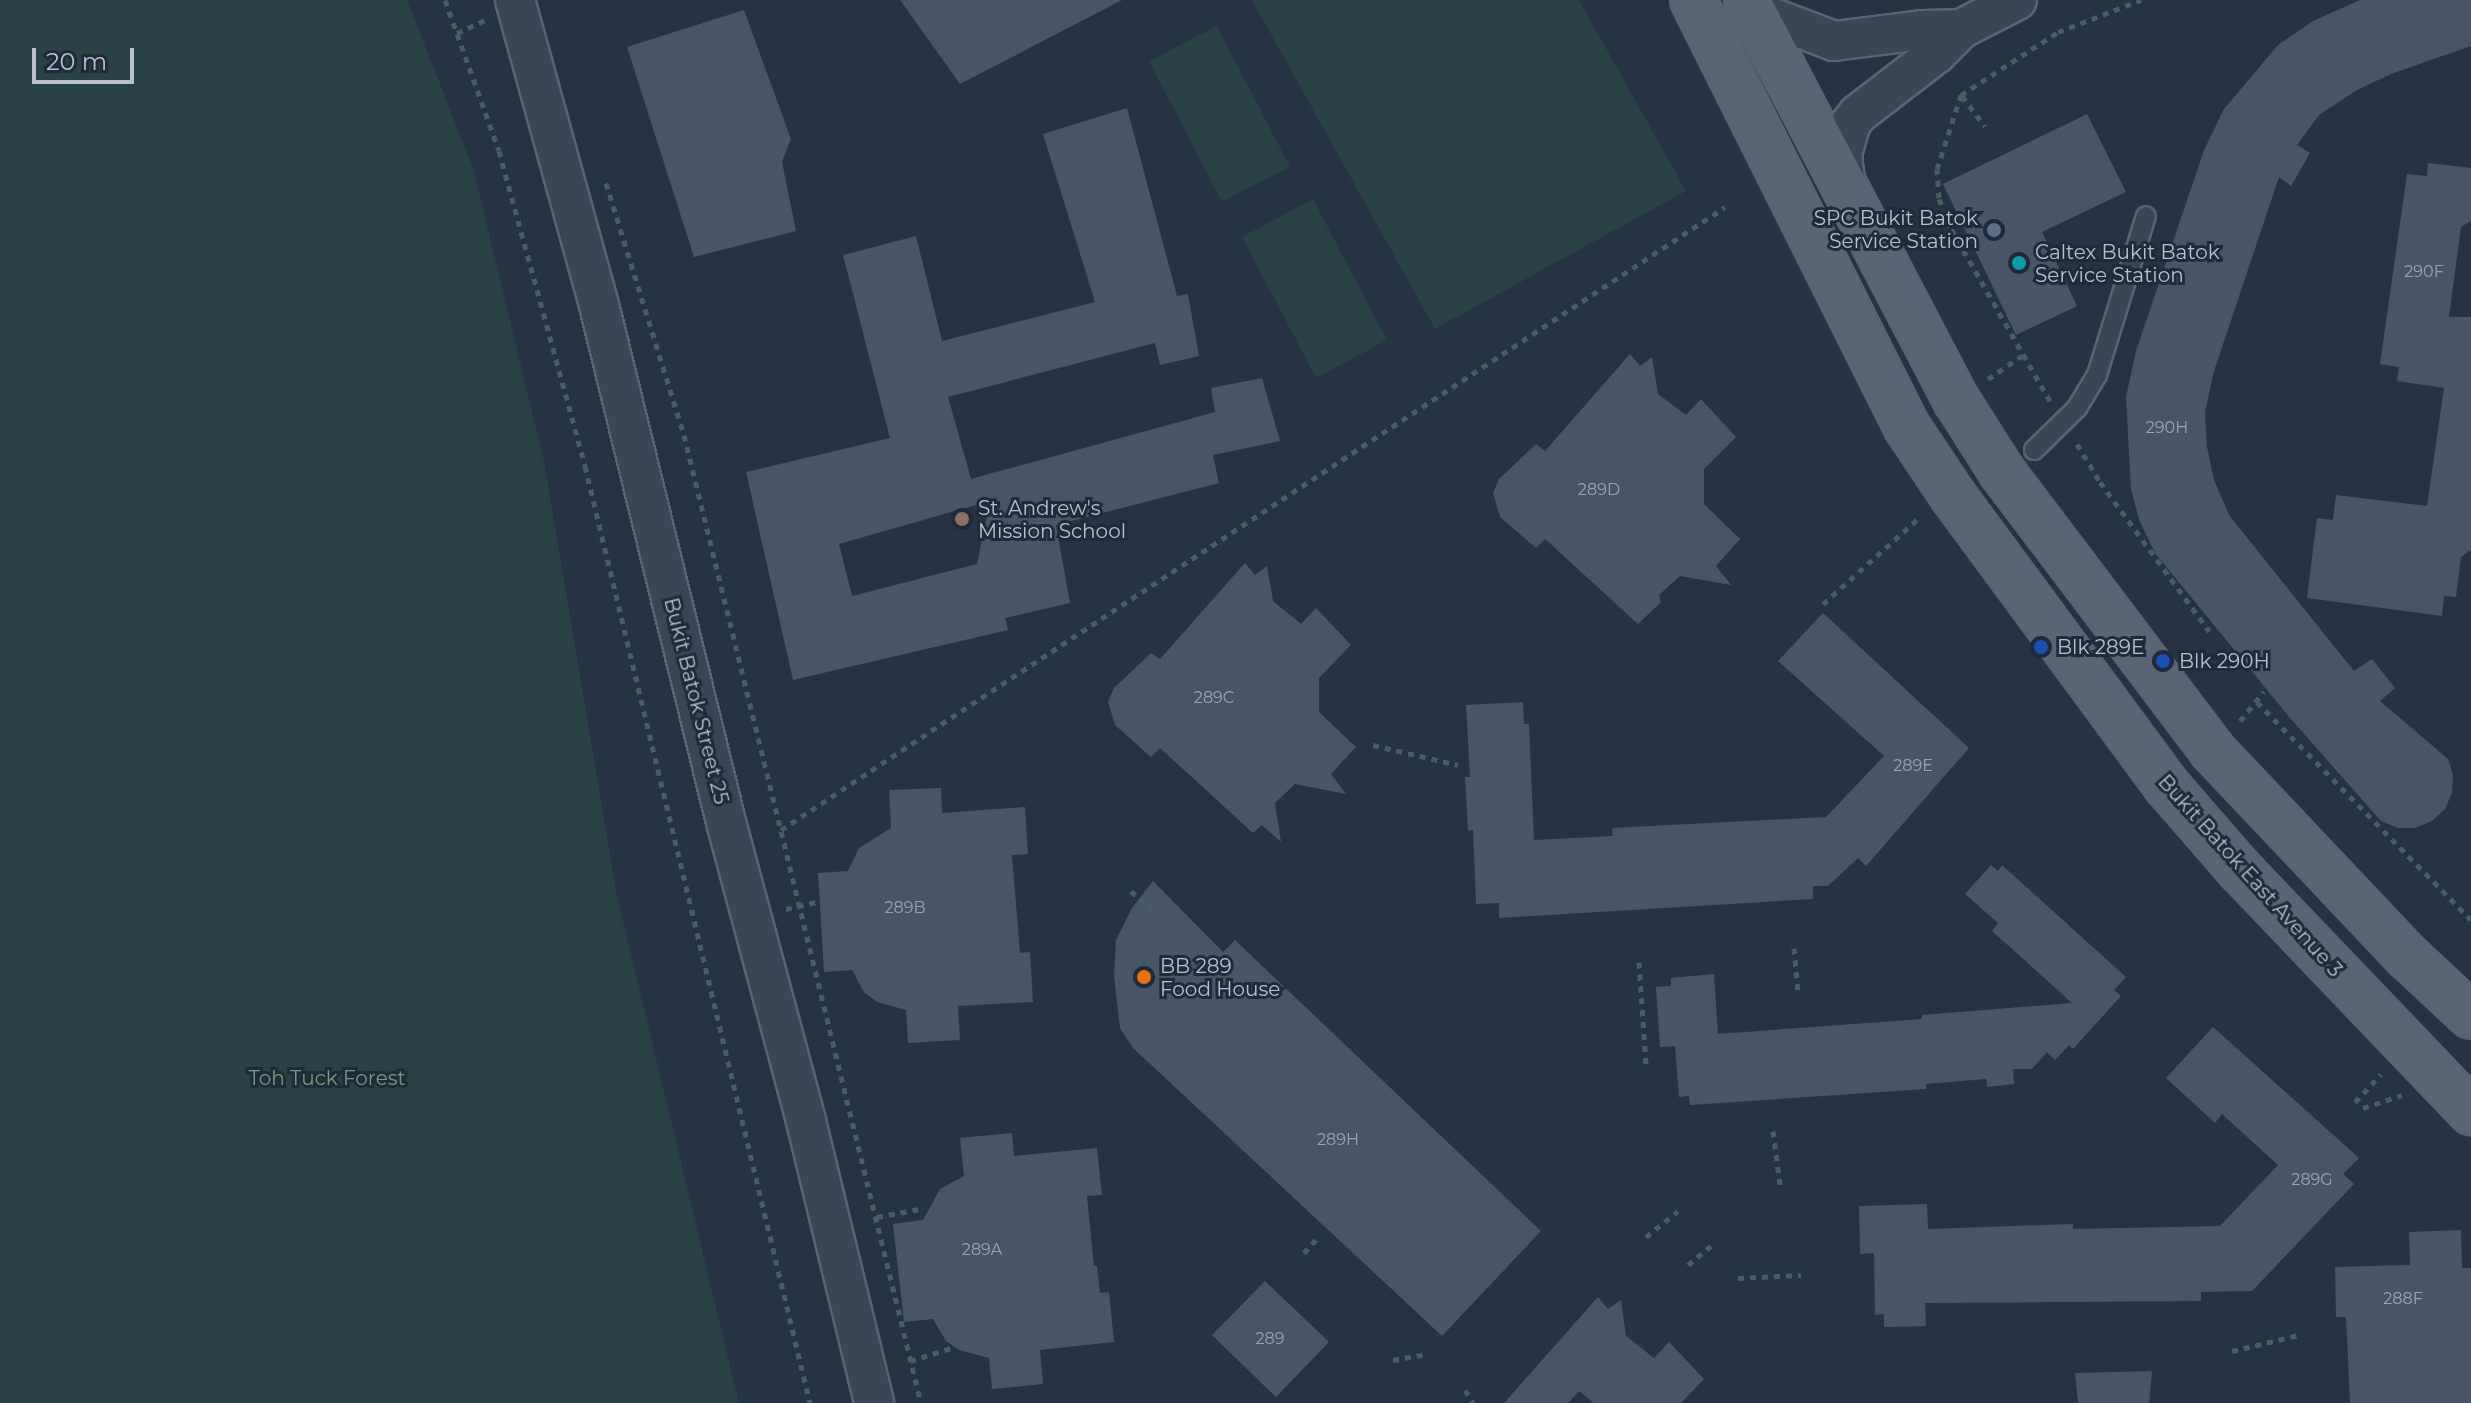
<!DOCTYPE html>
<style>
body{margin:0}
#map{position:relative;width:2471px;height:1403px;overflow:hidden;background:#263345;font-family:Montserrat,sans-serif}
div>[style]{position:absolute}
.green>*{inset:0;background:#284246}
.building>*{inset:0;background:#485569}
.path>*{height:5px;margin-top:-2.5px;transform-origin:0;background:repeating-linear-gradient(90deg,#475f62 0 6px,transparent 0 12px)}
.roads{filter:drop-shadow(2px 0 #596372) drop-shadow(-2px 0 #596372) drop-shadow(0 2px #596372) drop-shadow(0 -2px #596372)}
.service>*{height:18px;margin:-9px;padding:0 9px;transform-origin:9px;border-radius:9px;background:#3b4554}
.minor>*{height:38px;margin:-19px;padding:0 19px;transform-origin:19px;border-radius:19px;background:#3b4554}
.primary>*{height:44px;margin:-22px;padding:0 22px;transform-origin:22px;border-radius:22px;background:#596474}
.dots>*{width:22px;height:22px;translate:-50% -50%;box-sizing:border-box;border:4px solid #1f2a3a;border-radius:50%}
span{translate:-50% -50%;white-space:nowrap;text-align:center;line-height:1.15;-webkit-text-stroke:6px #1f2a3a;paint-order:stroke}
.number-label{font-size:16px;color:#9ca5b5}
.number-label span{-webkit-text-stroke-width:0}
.poi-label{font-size:20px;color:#b8c0ce}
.right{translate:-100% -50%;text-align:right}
.left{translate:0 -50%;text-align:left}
.street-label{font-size:20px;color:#b8c0ce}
.park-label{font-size:20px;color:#6fa07a}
.scale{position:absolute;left:32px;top:48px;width:102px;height:36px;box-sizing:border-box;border:4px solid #b8c0ce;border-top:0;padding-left:10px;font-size:24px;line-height:28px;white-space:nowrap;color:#b8c0ce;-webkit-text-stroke:6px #1f2a3a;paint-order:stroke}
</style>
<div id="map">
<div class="green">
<div style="clip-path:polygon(0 0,407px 0,473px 168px,544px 461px,617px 896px,739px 1403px,0 1403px)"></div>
<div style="clip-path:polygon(1252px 0,1579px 0,1686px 191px,1435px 329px)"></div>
<div style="clip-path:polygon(1217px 26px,1290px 167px,1222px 202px,1149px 61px)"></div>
<div style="clip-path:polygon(1313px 199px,1387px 340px,1316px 378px,1242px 237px)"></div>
</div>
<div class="building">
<div style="clip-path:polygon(900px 0,1122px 0,960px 84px)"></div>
<div style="clip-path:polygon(2360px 0,2471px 0,2471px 46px,2391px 74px,2357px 90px,2319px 115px,2297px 145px,2310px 153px,2291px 186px,2279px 177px,2214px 371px,2205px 412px,2207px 447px,2214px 480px,2229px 515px,2354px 671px,2372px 659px,2395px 688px,2380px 701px,2448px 759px,2453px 775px,2452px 793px,2445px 809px,2432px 821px,2415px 828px,2398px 828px,2381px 821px,2290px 718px,2155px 553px,2140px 522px,2131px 490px,2126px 397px,2136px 351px,2204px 150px,2224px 109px,2278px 45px,2313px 21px)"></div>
<div style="clip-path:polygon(744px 10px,791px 139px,782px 162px,796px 231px,694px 257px,627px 47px)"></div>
<div style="clip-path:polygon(evenodd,1127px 108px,1177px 296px,1188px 294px,1199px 356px,1160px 365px,1155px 343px,948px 397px,971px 479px,1215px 412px,1211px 388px,1262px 378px,1280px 441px,1213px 455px,1219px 483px,1056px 525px,1070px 603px,1005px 618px,1008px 630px,793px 680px,746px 472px,890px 438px,843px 255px,916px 236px,942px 341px,1095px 302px,1043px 134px,1127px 108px,990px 501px,977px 564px,852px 596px,839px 544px,990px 501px)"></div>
<div style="clip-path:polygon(2087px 114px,2126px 192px,2042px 232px,2077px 306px,2016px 335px,1943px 184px)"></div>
<div style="clip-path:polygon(2428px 163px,2471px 168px,2471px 221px,2461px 227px,2449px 317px,2471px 317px,2471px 550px,2461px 557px,2456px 597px,2444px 596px,2442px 616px,2307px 598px,2317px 518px,2333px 520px,2336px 495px,2427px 506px,2444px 388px,2397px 381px,2399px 367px,2380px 364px,2407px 174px,2427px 176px)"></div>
<div style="clip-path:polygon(1630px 354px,1640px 366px,1652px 357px,1658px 394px,1686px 415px,1701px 399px,1736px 437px,1704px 469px,1704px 504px,1740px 539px,1716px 566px,1731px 585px,1680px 576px,1659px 595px,1661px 602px,1638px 624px,1545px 539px,1536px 548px,1500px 517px,1493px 493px,1499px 479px,1536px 444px,1545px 451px)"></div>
<div style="clip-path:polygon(1245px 563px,1255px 575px,1267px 566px,1273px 601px,1301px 624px,1316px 608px,1351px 645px,1319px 678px,1319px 712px,1356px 747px,1331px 774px,1346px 794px,1295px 784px,1275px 803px,1281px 842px,1262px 825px,1253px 833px,1160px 748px,1151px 757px,1115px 725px,1108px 702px,1114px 688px,1151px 653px,1160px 659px)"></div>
<div style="clip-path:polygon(1823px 613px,1969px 748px,1866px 866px,1858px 858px,1828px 886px,1813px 886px,1813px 899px,1499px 918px,1499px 903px,1476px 904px,1473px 830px,1468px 831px,1465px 777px,1470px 777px,1466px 705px,1523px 702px,1524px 724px,1529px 724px,1534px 840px,1613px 836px,1612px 828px,1826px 817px,1884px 756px,1778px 661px)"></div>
<div style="clip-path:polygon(941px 788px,942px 813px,1025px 807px,1028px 854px,1012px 855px,1020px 953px,1030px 952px,1033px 1002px,958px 1006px,960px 1040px,908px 1043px,906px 1010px,877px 1002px,864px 992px,852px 970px,824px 972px,818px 873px,848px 871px,859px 848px,891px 828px,889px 790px)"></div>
<div style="clip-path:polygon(1991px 865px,1998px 871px,2002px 865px,2126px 977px,2114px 990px,2121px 996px,2073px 1049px,2069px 1045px,2055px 1060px,2047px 1052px,2032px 1069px,2013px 1069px,2014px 1084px,1987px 1087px,1986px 1079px,1926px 1084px,1926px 1089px,1690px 1105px,1689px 1096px,1679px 1097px,1675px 1046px,1660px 1047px,1656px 987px,1671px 986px,1671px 978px,1714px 974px,1718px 1034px,1922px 1019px,1922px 1015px,2072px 1003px,1992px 931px,1998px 923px,1965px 894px)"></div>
<div style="clip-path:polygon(1153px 881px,1223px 952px,1235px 940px,1541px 1231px,1442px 1336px,1133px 1048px,1120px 1028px,1114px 976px,1116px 940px,1132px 908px)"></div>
<div style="clip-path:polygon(2213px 1027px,2359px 1158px,2343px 1174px,2354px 1184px,2252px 1291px,2201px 1292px,2201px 1301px,1925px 1303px,1926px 1326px,1884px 1327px,1884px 1314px,1875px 1315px,1874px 1253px,1860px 1254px,1859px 1206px,1927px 1204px,1928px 1229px,2073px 1224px,2073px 1229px,2220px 1226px,2278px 1165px,2222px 1114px,2215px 1123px,2166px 1078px)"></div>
<div style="clip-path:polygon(1012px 1133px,1014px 1156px,1097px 1148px,1102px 1195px,1087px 1196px,1094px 1266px,1097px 1266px,1100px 1293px,1109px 1292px,1114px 1342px,1040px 1350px,1043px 1384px,992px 1389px,989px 1358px,959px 1350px,946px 1341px,933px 1319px,904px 1322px,893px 1224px,923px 1220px,940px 1189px,964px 1176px,960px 1138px)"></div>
<div style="clip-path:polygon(2461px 1230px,2462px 1268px,2471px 1268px,2471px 1403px,2350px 1403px,2346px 1317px,2336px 1317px,2335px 1267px,2410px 1265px,2409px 1232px)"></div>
<div style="clip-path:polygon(1265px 1281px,1329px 1342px,1276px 1397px,1212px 1335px)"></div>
<div style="clip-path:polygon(1598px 1297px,1608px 1309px,1621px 1300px,1626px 1336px,1654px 1358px,1669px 1342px,1704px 1379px,1681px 1403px,1594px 1403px,1579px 1391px,1568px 1403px,1504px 1403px)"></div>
<div style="clip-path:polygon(2152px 1371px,2149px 1403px,2078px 1403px,2075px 1373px)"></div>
</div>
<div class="path">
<div style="left:445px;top:0;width:160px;rotate:70.3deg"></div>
<div style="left:499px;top:151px;width:327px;rotate:74.7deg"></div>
<div style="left:585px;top:466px;width:964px;rotate:76.5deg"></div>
<div style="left:457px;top:33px;width:31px;rotate:-25deg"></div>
<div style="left:1962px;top:96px;width:38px;rotate:53deg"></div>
<div style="left:606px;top:183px;width:264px;rotate:72.8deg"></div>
<div style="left:684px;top:435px;width:997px;rotate:76.24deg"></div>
<div style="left:1988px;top:379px;width:42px;rotate:-34.4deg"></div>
<div style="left:2050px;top:401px;width:201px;rotate:-119.9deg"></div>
<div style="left:1950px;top:227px;width:31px;rotate:-111deg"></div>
<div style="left:1939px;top:198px;width:29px;rotate:-94deg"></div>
<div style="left:1937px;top:169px;width:78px;rotate:-72deg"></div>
<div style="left:1961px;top:95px;width:116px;rotate:-33deg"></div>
<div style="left:2058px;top:32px;width:89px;rotate:-21.1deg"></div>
<div style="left:2077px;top:444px;width:44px;rotate:58.8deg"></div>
<div style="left:2100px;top:482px;width:185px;rotate:53.8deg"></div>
<div style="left:1823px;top:604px;width:130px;rotate:-41.9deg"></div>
<div style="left:2257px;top:702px;width:305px;rotate:45.5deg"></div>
<div style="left:2240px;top:721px;width:38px;rotate:-51deg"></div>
<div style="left:1373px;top:745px;width:87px;rotate:13.2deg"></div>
<div style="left:781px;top:830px;width:1131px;rotate:-33.42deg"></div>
<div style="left:1131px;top:891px;width:28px;rotate:41deg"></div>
<div style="left:786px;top:909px;width:32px;rotate:-13deg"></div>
<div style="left:1794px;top:948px;width:45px;rotate:84.9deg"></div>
<div style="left:1639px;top:962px;width:103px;rotate:86.1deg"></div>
<div style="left:2355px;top:1102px;width:38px;rotate:-47deg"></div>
<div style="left:2363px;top:1108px;width:41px;rotate:-18.4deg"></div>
<div style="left:1773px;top:1131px;width:54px;rotate:82.6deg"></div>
<div style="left:877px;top:1217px;width:43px;rotate:-10.8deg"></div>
<div style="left:1646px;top:1237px;width:41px;rotate:-39.1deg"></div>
<div style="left:1304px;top:1253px;width:24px;rotate:-48deg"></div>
<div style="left:1688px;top:1265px;width:30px;rotate:-40deg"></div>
<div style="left:1738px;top:1278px;width:63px;rotate:-2.7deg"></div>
<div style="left:2232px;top:1351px;width:69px;rotate:-13.4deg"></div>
<div style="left:1393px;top:1360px;width:34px;rotate:-10deg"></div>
<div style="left:910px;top:1361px;width:46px;rotate:-17.7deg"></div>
<div style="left:1465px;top:1390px;width:15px;rotate:58deg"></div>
</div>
<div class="roads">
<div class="service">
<div style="left:2034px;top:450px;width:60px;rotate:-44.3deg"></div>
<div style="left:2077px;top:408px;width:39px;rotate:-59deg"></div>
<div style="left:2097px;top:375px;width:166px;rotate:-72.9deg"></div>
</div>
<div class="minor">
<div style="left:515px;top:0;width:316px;rotate:74.6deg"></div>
<div style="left:599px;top:305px;width:532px;rotate:76.2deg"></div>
<div style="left:726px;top:822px;width:310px;rotate:75deg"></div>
<div style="left:806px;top:1121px;width:290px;rotate:76.4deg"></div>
<div style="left:1752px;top:10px;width:88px;rotate:20.7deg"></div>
<div style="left:1834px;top:41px;width:89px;rotate:-7.1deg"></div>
<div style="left:1922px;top:30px;width:39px;rotate:-1deg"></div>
<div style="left:1846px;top:188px;width:34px;rotate:-97deg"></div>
<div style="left:1842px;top:154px;width:32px;rotate:-74deg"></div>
<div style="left:1851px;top:123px;width:11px;rotate:-52deg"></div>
<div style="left:1858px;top:114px;width:98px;rotate:-37.6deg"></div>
<div style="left:1936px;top:54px;width:35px;rotate:-45deg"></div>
<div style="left:1961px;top:29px;width:63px;rotate:-27.4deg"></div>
</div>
<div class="primary">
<div style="left:1693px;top:0;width:478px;rotate:63.4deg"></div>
<div style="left:1907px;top:427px;width:83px;rotate:56.3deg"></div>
<div style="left:1953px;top:496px;width:359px;rotate:53.6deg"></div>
<div style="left:2166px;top:785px;width:113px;rotate:49deg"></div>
<div style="left:2240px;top:870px;width:335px;rotate:46.3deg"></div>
<div style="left:1747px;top:0;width:453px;rotate:62.4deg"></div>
<div style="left:1957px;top:401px;width:84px;rotate:57.6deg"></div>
<div style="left:2002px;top:472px;width:348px;rotate:52.9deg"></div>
<div style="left:2212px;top:750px;width:285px;rotate:46.6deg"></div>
<div style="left:2408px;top:957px;width:86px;rotate:43.1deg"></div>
</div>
</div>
<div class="dots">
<div style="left:1994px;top:230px;background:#5c6f8a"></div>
<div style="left:2019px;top:263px;background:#0f9aa8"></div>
<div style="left:962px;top:519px;background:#8d6e63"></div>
<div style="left:2041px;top:647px;background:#1a4fb4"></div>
<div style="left:2163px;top:661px;background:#1a4fb4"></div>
<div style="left:1144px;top:977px;background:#e8710a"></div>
</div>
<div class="number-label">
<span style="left:2424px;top:272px">290F</span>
<span style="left:2167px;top:428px">290H</span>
<span style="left:1599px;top:490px">289D</span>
<span style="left:1214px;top:698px">289C</span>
<span style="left:1913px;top:766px">289E</span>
<span style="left:905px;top:908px">289B</span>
<span style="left:1338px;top:1140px">289H</span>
<span style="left:2312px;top:1180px">289G</span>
<span style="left:982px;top:1250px">289A</span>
<span style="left:2403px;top:1299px">288F</span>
<span style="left:1270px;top:1339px">289</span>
</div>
<div class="poi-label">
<span class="right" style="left:1978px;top:230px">SPC Bukit Batok<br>Service Station</span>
<span class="left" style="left:2035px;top:264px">Caltex Bukit Batok<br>Service Station</span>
<span class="left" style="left:978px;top:520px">St. Andrew's<br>Mission School</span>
<span class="left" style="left:2057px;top:647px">Blk 289E</span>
<span class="left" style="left:2179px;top:661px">Blk 290H</span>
<span class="left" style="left:1160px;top:978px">BB 289<br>Food House</span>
</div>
<div class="street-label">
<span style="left:696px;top:701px;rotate:76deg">Bukit Batok Street 25</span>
<span style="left:2250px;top:876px;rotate:48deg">Bukit Batok East Avenue 3</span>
</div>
<div class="park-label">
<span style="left:327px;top:1078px">Toh Tuck Forest</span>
</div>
<div class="scale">20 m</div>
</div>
